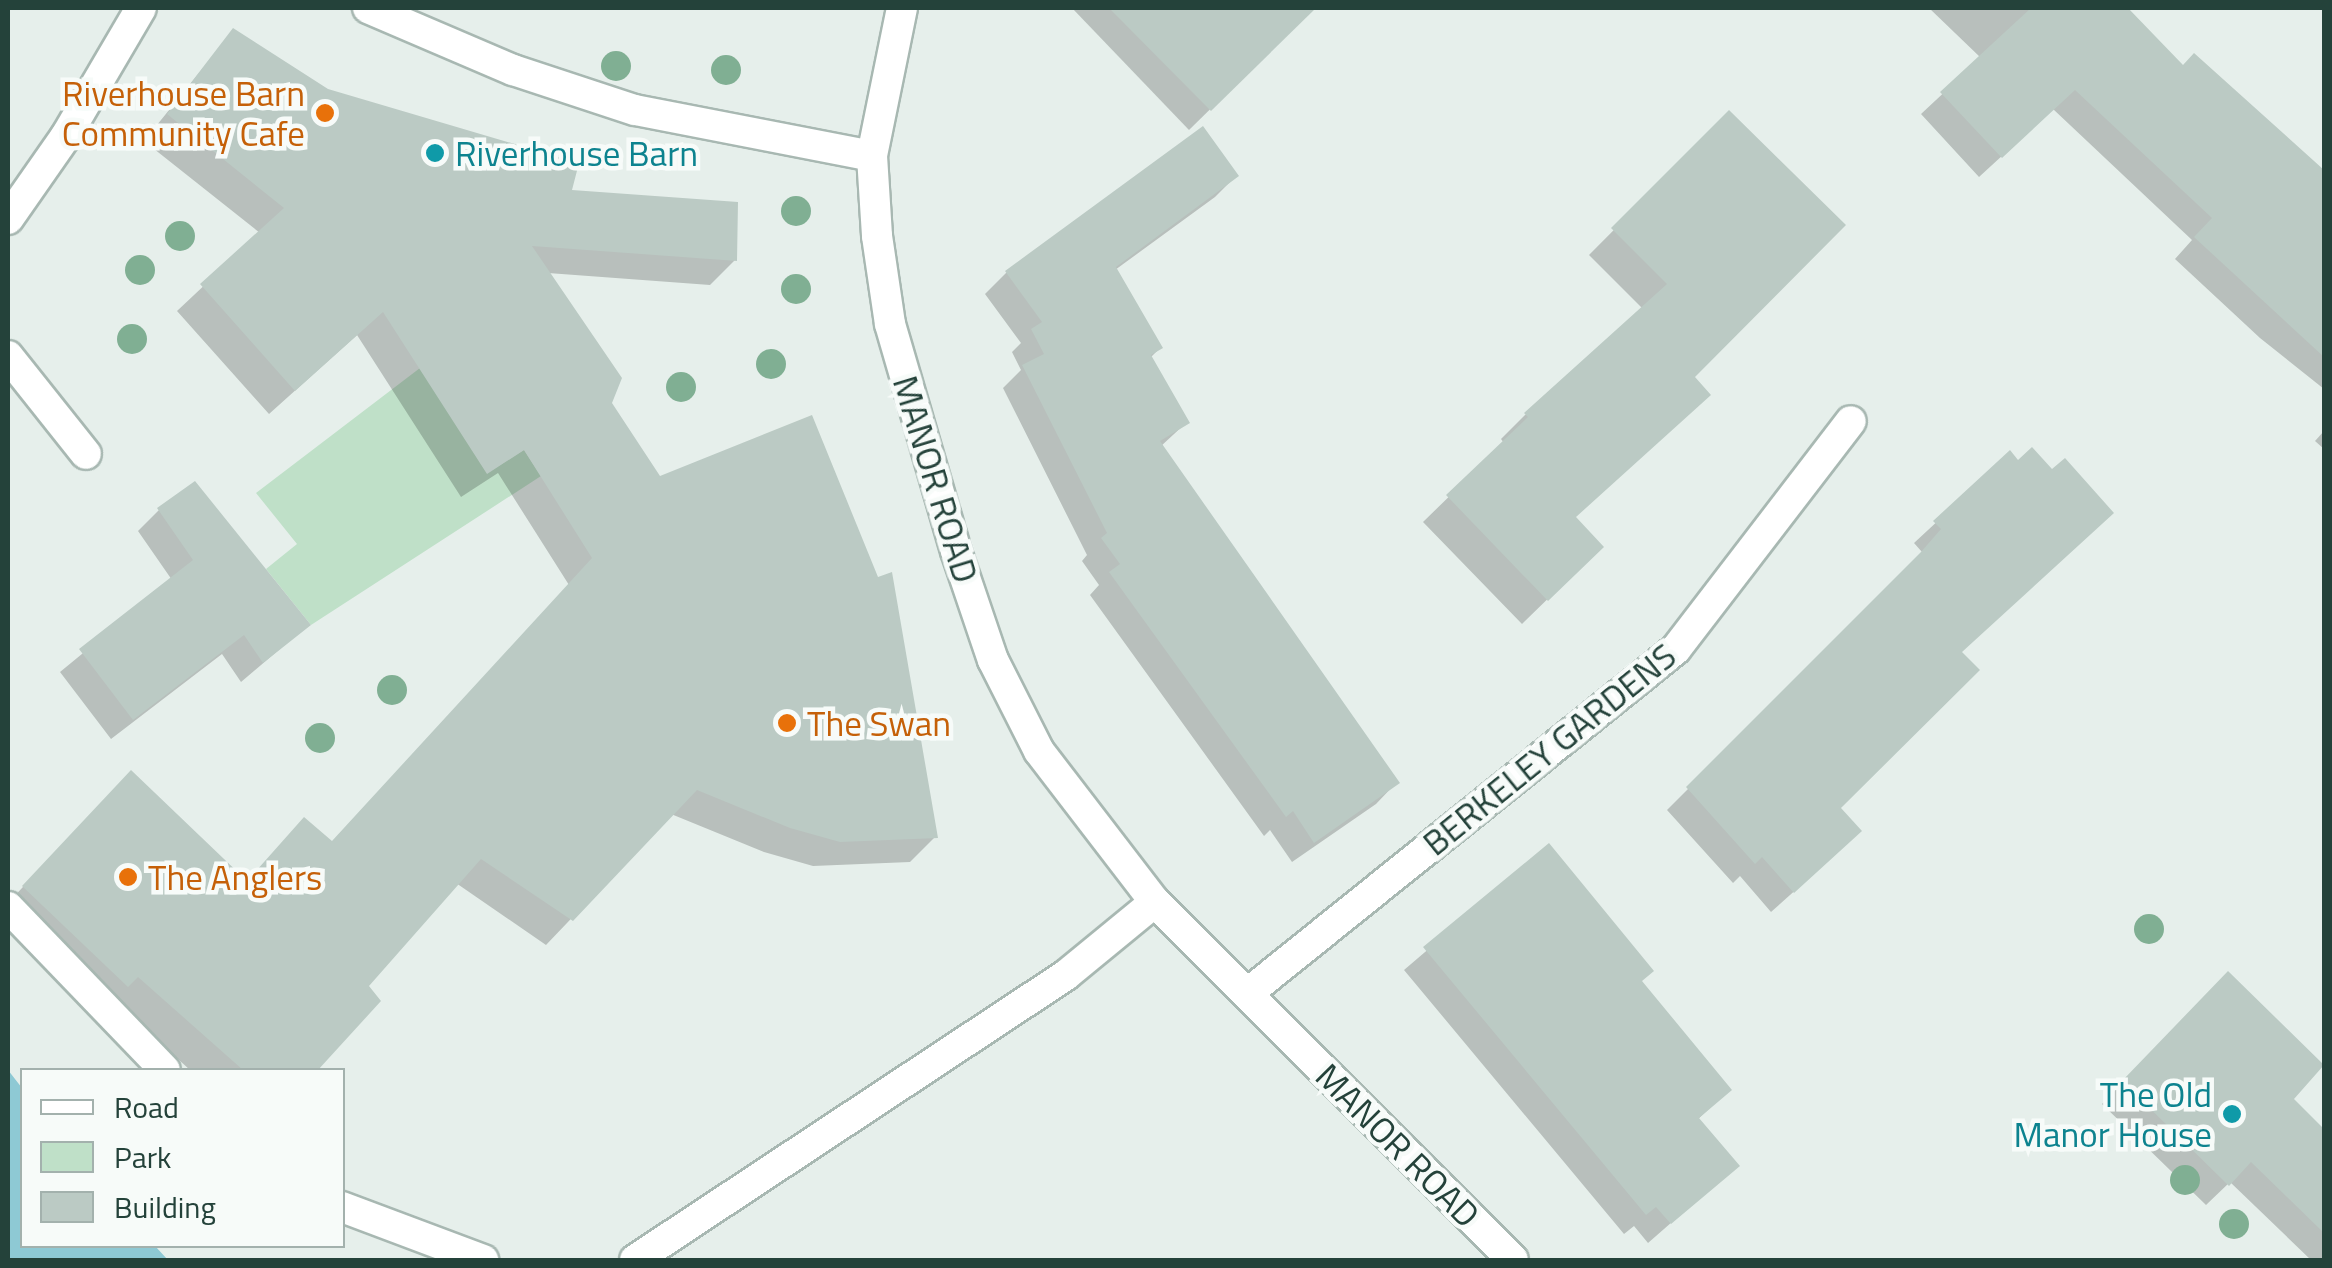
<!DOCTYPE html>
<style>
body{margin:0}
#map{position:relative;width:2332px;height:1268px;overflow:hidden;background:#e6efeb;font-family:"Titillium Web",sans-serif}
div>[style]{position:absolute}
.green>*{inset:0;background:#bfe0c8}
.water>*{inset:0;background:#8ec9d4}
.shadow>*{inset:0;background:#0003}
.building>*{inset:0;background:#bbcac4}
.roads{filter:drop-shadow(2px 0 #a8b8b2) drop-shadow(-2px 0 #a8b8b2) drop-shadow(0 2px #a8b8b2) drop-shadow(0 -2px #a8b8b2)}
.lane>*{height:30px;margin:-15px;padding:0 15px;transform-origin:15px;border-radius:15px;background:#fff}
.street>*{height:30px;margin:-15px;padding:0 15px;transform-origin:15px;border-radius:15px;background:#fff}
.trees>*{width:30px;height:30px;margin:-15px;border-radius:50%;background:#80af93}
.dots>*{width:28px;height:28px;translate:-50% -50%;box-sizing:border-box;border:5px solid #f7fbf9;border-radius:50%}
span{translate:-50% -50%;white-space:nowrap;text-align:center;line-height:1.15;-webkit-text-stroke:9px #f7fbf9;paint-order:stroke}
.food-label{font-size:35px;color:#c56008}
.right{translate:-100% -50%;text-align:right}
.left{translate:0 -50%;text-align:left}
.culture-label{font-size:35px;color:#0d838f}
.street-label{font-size:35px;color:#24423a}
.frame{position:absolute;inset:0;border:10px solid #24423a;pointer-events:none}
.legend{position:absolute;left:20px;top:1068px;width:325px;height:180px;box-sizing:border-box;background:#f7fbf9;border:2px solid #a3b1ad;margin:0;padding:12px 18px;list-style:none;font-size:30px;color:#24423a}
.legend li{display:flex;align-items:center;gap:20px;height:50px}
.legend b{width:50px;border:2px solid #a3b1ad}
</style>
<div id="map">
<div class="green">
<div style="clip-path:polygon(420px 368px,487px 473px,524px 450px,541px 476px,311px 625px,266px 569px,297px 544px,256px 493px)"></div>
</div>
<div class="water">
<div style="clip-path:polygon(8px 1070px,22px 1088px,22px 1246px,155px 1246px,168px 1260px,8px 1260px)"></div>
</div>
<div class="shadow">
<div style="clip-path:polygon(1072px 8px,1302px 8px,1308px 13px,1189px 130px)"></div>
<div style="clip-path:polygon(1929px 8px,2125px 8px,2182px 69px,2194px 57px,2324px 173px,2324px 389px,2260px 338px,2175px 259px,2192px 240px,2053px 109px,1979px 177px,1921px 114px,1981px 58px)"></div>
<div style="clip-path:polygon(233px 31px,327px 92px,735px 260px,710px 285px,548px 273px,609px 404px,659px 479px,935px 837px,910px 862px,813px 866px,764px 852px,671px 814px,546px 945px,456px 883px,365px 986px,378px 1001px,315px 1070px,190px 1070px,8px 903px,65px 842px,290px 982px,331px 843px,569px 585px,498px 473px,461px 497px,357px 335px,269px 414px,177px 311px,260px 233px,144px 141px)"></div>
<div style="clip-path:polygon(1729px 114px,1692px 377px,1573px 518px,1601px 547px,1522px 624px,1423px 522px,1504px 443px,1501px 439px,1525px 415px,1643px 309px,1589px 255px)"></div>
<div style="clip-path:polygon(1202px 130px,1236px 176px,1215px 197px,1115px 270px,1160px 348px,1150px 358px,1187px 422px,1160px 447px,1396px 783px,1376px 804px,1292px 862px,1270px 830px,1264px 836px,1090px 595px,1099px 585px,1082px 561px,1087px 555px,1003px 388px,1021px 370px,1012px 352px,1021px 343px,985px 294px,1006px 273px)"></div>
<div style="clip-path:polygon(2324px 431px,2324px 449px,2315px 441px)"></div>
<div style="clip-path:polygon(2010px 454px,1960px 653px,1838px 808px,1838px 852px,1771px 912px,1740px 876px,1733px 883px,1667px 810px,1901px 576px,1922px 552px,1914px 543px)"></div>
<div style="clip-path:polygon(159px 510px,308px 625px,241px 682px,222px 654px,111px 739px,60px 672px,172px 580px,138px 531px)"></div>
<div style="clip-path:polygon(1549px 846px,1639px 982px,1729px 1090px,1697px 1120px,1736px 1166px,1648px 1243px,1634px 1226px,1624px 1234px,1404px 970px)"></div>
<div style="clip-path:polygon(2228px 975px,2290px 1099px,2324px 1132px,2324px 1260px,2311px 1260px,2230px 1182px,2206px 1205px,2102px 1104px)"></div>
</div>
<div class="building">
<div style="clip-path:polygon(1109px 8px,1316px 8px,1211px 111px)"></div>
<div style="clip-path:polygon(2031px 8px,2128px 8px,2183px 65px,2194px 53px,2324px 170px,2324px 357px,2194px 237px,2212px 218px,2075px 90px,2002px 158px,1940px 92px)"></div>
<div style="clip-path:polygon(233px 28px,328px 89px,579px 163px,572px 190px,738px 202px,737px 261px,532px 246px,622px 378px,612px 403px,660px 476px,812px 415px,878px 577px,892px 572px,938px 838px,840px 842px,790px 828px,697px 790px,573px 921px,481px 859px,369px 986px,381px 1001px,318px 1070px,243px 1070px,138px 977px,128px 987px,22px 886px,131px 770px,247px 881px,304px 817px,332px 841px,592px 558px,524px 450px,487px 474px,383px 312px,295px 391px,200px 284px,284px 208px,167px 114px)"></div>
<div style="clip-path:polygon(1729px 110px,1846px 225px,1695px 377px,1711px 395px,1576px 517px,1604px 547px,1548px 601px,1446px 495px,1528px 417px,1524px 413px,1667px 284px,1611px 228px)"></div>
<div style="clip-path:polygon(1203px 126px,1239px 176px,1116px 267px,1163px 348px,1151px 355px,1190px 423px,1160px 441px,1400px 783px,1314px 843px,1293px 811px,1286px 817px,1109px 572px,1120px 564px,1101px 538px,1107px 533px,1022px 365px,1044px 354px,1031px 329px,1042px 322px,1005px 271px)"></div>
<div style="clip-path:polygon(2032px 447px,2052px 469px,2065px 458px,2114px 513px,1962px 652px,1980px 670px,1841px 808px,1862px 831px,1794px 893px,1762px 857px,1755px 864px,1686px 787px,1921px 552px,1941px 529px,1933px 521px,2010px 450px,2018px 460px)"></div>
<div style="clip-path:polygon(195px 481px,311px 625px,263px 663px,244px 635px,133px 720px,79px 649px,193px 560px,157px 508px)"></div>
<div style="clip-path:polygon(1549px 843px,1654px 971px,1642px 981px,1732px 1090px,1699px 1118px,1740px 1166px,1671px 1224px,1656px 1207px,1646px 1215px,1423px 947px)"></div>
<div style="clip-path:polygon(2228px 971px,2324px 1065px,2294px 1099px,2324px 1129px,2324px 1233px,2251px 1162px,2229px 1186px,2122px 1081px)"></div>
</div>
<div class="roads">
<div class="lane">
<div style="left:8px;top:219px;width:101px;rotate:-55.1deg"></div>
<div style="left:66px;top:136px;width:148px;rotate:-59.6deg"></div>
<div style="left:8px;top:356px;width:125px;rotate:51.5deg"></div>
</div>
<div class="street">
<div style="left:368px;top:8px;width:158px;rotate:23.2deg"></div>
<div style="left:513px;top:70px;width:128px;rotate:18.2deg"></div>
<div style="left:635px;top:110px;width:241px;rotate:11deg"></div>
<div style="left:902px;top:8px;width:151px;rotate:101.5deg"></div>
<div style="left:872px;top:156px;width:80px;rotate:86.4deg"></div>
<div style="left:877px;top:236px;width:89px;rotate:81.6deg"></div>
<div style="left:890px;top:324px;width:236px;rotate:73.8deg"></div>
<div style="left:956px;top:551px;width:115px;rotate:71.3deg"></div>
<div style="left:993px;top:660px;width:102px;rotate:63.2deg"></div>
<div style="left:1039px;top:751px;width:190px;rotate:52.5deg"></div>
<div style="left:1155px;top:902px;width:506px;rotate:45deg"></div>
<div style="left:8px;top:907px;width:226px;rotate:46.1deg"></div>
<div style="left:1248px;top:993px;width:549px;rotate:-38.79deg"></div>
<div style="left:1676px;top:649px;width:287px;rotate:-52.5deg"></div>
<div style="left:342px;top:1207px;width:151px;rotate:20.6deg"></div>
<div style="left:635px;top:1260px;width:517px;rotate:-33.47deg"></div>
<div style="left:1066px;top:975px;width:115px;rotate:-39.4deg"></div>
</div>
</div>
<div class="trees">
<div style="left:616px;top:66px"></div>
<div style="left:726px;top:70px"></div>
<div style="left:796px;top:211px"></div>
<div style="left:180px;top:236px"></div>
<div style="left:140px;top:270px"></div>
<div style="left:796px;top:289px"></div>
<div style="left:132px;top:339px"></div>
<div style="left:771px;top:364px"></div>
<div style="left:681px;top:387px"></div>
<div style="left:392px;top:690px"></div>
<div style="left:320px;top:738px"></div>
<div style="left:2149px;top:929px"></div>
<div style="left:2185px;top:1180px"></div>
<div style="left:2234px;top:1224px"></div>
</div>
<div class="dots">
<div style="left:325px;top:113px;background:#e8710a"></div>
<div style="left:435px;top:153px;background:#0f9aa8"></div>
<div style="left:787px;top:723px;background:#e8710a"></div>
<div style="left:128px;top:877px;background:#e8710a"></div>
<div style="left:2232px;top:1114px;background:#0f9aa8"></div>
</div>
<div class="food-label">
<span class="right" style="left:305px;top:113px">Riverhouse Barn<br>Community Cafe</span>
<span class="left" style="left:807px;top:723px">The Swan</span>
<span class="left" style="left:148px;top:877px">The Anglers</span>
</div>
<div class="culture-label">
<span class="left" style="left:455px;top:153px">Riverhouse Barn</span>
<span class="right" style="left:2212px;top:1114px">The Old<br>Manor House</span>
</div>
<div class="street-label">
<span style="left:936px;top:479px;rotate:73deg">MANOR ROAD</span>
<span style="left:1549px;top:749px;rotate:-39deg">BERKELEY GARDENS</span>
<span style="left:1398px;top:1145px;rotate:45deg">MANOR ROAD</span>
</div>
<div class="frame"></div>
<ul class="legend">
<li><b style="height:12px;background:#fff"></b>Road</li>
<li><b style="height:28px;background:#bfe0c8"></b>Park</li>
<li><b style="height:28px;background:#bbcac4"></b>Building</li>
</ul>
</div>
